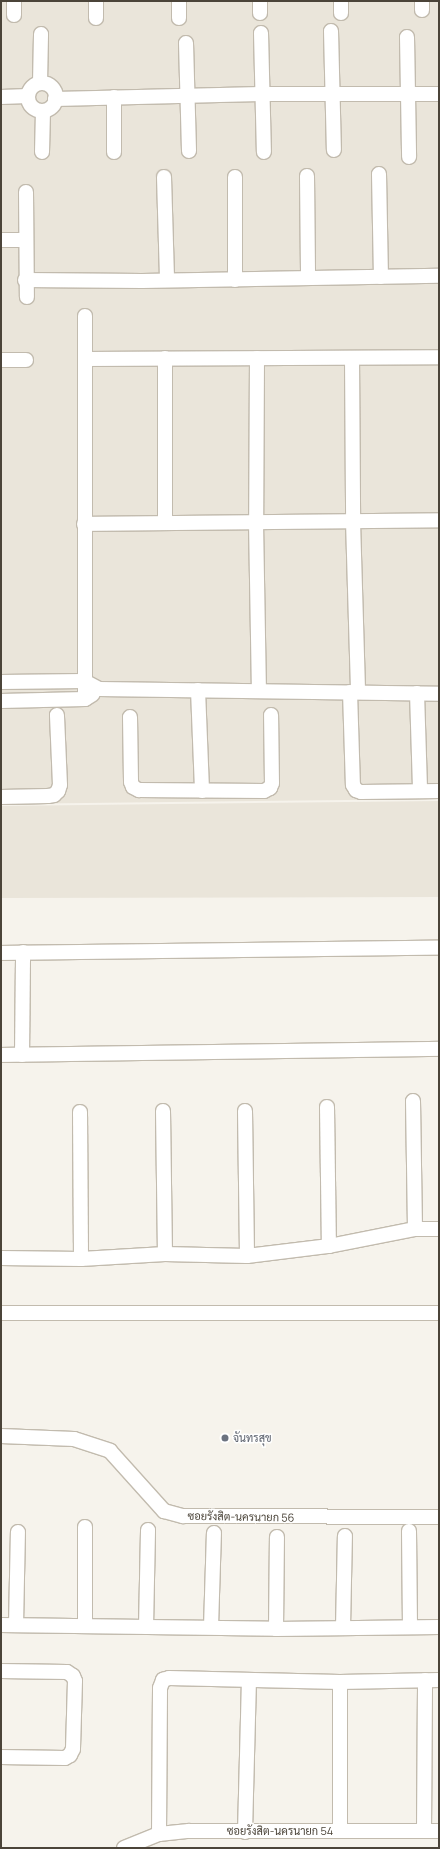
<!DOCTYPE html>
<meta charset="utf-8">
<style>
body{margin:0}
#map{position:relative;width:440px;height:1849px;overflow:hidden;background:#f6f3ec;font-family:Manrope,Sarabun,sans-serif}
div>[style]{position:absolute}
.residential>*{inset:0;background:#eae5da}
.roads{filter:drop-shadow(1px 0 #c2bbae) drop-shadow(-1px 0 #c2bbae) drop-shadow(0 1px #c2bbae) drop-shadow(0 -1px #c2bbae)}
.minor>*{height:14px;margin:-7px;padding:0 7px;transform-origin:7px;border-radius:7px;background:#fff}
.minor>.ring{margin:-7px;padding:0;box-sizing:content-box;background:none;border:14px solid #fff;border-radius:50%}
.dots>*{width:11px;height:11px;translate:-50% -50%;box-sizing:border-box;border:2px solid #fff;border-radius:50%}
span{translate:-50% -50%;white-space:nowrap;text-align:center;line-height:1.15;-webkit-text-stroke:3px #fff;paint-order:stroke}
.worship-label{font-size:11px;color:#5b616d}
.left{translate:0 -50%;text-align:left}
.street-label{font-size:11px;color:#4b4439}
.frame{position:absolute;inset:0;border:2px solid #4b4439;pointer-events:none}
</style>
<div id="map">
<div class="residential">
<div style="clip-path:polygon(1px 1px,439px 1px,439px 799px,1px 804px)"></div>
<div style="clip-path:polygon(439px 801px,439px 897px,1px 898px,1px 806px)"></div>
</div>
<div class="roads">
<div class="minor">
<div style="left:14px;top:1px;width:14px;rotate:90deg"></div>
<div style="left:96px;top:1px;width:17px;rotate:90deg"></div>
<div style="left:179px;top:1px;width:17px;rotate:90deg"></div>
<div style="left:260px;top:1px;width:12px;rotate:90deg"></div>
<div style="left:341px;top:1px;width:12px;rotate:90deg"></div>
<div style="left:422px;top:1px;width:9px;rotate:90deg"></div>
<div style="left:331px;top:31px;width:119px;rotate:88.6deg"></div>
<div style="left:261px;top:33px;width:119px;rotate:88.6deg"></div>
<div style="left:407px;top:37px;width:120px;rotate:89deg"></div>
<div style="left:186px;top:43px;width:108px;rotate:88.4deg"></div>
<div style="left:40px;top:83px;width:49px;rotate:-88.8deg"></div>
<div class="ring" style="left:28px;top:83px;width:14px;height:14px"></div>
<div style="left:1px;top:97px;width:27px;rotate:-2deg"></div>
<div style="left:55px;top:99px;width:206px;rotate:-1.4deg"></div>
<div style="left:261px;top:94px;width:178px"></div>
<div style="left:42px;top:152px;width:41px;rotate:-88.6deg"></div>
<div style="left:114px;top:152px;width:55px;rotate:-90deg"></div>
<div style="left:379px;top:174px;width:103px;rotate:88.9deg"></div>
<div style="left:307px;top:176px;width:102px;rotate:89.4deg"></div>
<div style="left:164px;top:177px;width:103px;rotate:88.3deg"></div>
<div style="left:26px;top:192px;width:105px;rotate:89.5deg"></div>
<div style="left:1px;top:240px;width:25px"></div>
<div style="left:25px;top:280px;width:117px;rotate:0.5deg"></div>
<div style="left:142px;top:281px;width:297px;rotate:-1deg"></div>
<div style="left:235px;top:280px;width:103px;rotate:-90deg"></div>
<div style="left:85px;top:316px;width:383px;rotate:90deg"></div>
<div style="left:257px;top:358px;width:164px;rotate:90.3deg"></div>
<div style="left:256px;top:522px;width:168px;rotate:89deg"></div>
<div style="left:352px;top:358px;width:163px;rotate:89.6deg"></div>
<div style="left:353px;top:521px;width:171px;rotate:88.3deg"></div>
<div style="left:85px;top:359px;width:354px;rotate:-0.3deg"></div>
<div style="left:1px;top:360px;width:25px"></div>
<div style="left:165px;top:523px;width:165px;rotate:-90deg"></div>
<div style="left:84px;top:524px;width:355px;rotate:-0.6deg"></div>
<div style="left:1px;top:682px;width:83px;rotate:-0.7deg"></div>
<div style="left:84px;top:681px;width:17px;rotate:28deg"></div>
<div style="left:99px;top:689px;width:340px;rotate:0.8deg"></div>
<div style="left:198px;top:690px;width:101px;rotate:87.7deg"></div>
<div style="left:350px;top:692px;width:93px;rotate:88.2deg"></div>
<div style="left:353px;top:785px;width:6px;rotate:59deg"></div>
<div style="left:356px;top:790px;width:5px;rotate:22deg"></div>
<div style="left:361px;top:792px;width:78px;rotate:-0.7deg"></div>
<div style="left:417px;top:693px;width:98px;rotate:88.2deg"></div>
<div style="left:1px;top:701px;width:84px;rotate:-1.4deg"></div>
<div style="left:85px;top:699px;width:9px;rotate:-32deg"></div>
<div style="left:130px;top:717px;width:65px;rotate:89.1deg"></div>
<div style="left:131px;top:782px;width:5px;rotate:68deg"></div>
<div style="left:133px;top:787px;width:7px;rotate:27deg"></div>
<div style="left:139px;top:790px;width:125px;rotate:0.5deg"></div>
<div style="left:264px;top:791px;width:7px;rotate:-27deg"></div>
<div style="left:270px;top:788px;width:5px;rotate:-68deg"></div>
<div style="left:272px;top:783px;width:68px;rotate:-90.8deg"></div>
<div style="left:1px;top:797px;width:47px;rotate:-1.2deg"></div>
<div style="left:48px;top:796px;width:6px;rotate:-9deg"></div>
<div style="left:54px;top:795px;width:6px;rotate:-45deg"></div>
<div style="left:58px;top:791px;width:6px;rotate:-72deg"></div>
<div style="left:60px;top:785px;width:70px;rotate:-92.5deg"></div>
<div style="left:1px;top:953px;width:438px;rotate:-0.7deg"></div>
<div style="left:1px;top:1055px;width:438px;rotate:-0.8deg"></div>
<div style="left:22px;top:1055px;width:103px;rotate:-89.4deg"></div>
<div style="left:413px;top:1101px;width:128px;rotate:89.1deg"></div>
<div style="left:327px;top:1107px;width:139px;rotate:89.2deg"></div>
<div style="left:163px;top:1111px;width:143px;rotate:89.2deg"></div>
<div style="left:245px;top:1111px;width:145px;rotate:89.2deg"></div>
<div style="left:80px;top:1112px;width:147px;rotate:89.6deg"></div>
<div style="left:1px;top:1258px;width:80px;rotate:0.7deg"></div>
<div style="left:81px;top:1259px;width:84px;rotate:-3.4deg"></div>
<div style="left:165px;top:1254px;width:82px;rotate:1.4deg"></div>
<div style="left:247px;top:1256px;width:83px;rotate:-7deg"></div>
<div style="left:329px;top:1246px;width:88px;rotate:-11.2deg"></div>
<div style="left:415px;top:1229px;width:24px"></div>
<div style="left:1px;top:1313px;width:438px"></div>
<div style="left:1px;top:1436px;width:73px;rotate:2.4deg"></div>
<div style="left:74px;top:1439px;width:38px;rotate:18deg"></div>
<div style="left:110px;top:1451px;width:81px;rotate:48deg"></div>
<div style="left:164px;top:1511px;width:20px;rotate:15deg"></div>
<div style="left:183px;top:1516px;width:256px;rotate:0.2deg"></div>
<div style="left:85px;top:1527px;width:99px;rotate:90deg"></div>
<div style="left:409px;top:1531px;width:96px;rotate:89.4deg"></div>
<div style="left:1px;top:1625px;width:275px;rotate:0.8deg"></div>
<div style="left:276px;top:1629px;width:163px;rotate:-0.7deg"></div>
<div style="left:16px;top:1625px;width:93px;rotate:-88.8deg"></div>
<div style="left:146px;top:1627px;width:97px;rotate:-88.8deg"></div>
<div style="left:211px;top:1627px;width:94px;rotate:-88.2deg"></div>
<div style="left:343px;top:1628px;width:92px;rotate:-88.8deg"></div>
<div style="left:276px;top:1629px;width:92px;rotate:-89.4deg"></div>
<div style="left:1px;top:1671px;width:66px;rotate:0.9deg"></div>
<div style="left:67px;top:1672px;width:7px;rotate:34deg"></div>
<div style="left:73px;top:1676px;width:5px;rotate:68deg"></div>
<div style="left:75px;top:1681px;width:68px;rotate:91.7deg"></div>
<div style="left:73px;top:1749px;width:7px;rotate:117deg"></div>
<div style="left:70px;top:1755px;width:6px;rotate:149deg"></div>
<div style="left:65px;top:1758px;width:64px;rotate:-179.1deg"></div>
<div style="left:340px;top:1831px;width:149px;rotate:-90deg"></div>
<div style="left:424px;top:1831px;width:151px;rotate:-89.6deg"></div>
<div style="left:245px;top:1832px;width:152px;rotate:-88.5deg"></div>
<div style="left:159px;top:1834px;width:146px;rotate:-89.6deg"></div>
<div style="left:160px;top:1688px;width:9px;rotate:-69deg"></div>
<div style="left:163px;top:1680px;width:6px;rotate:-18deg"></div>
<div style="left:169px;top:1678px;width:171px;rotate:1.3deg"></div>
<div style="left:340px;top:1682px;width:99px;rotate:-1.2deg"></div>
<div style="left:124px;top:1848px;width:38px;rotate:-22deg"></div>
<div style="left:159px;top:1834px;width:30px;rotate:-6deg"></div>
<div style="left:189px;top:1831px;width:250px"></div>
</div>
</div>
<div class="dots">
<div style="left:225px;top:1438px;background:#6b7280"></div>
</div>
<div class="worship-label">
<span class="left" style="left:233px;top:1438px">จันทรสุข</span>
</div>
<div class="street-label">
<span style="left:241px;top:1517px;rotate:1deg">ซอยรังสิต-นครนายก 56</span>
<span style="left:280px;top:1831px">ซอยรังสิต-นครนายก 54</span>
</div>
<div class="frame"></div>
</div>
